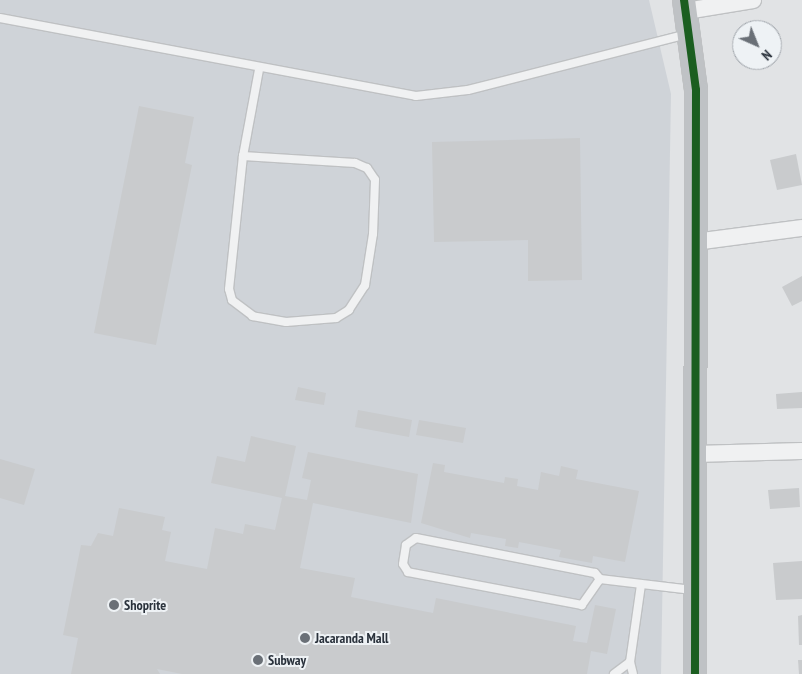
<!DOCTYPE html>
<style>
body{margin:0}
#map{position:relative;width:802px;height:674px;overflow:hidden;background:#e1e3e5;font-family:"PT Sans Narrow",sans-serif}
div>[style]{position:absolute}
.built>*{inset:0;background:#cfd3d8}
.building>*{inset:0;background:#c9cbcd}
.roads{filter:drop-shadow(1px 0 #bfc1c3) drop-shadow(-1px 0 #bfc1c3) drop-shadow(0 1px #bfc1c3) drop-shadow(0 -1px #bfc1c3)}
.lane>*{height:8px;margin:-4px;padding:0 4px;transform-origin:4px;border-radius:4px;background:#f0f1f2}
.street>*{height:16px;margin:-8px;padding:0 8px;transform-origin:8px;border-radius:8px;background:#f0f1f2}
.secondary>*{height:22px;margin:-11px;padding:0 11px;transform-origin:11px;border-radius:11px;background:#bfc2c5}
.cycleway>*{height:8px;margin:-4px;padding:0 4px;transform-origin:4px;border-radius:4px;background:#1b5e20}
.dots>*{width:14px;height:14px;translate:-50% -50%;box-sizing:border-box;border:2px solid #eef2f5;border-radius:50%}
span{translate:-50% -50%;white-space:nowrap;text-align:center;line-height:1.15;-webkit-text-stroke:4px #eef2f5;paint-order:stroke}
.poi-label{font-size:14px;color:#2a323c;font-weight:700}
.left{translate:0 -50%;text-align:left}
.north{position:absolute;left:732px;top:20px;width:50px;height:50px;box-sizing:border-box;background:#eef2f5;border:1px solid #a0a5ab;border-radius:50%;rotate:136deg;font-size:14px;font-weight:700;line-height:20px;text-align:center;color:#2a323c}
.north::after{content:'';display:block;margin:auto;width:18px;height:22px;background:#6a7077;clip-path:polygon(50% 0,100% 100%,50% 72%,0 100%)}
</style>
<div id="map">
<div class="built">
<div style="clip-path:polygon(0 0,649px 0,671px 94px,661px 674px,0 674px)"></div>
</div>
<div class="building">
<div style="clip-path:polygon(139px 106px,194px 117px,185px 163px,192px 165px,156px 345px,94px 333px)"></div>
<div style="clip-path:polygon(580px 138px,582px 280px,528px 281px,528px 240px,434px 242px,432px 142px)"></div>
<div style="clip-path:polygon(796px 154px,802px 185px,777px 190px,770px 160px)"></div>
<div style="clip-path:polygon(802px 276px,802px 301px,792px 306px,782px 287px)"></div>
<div style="clip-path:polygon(298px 387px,326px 393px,324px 405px,295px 400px)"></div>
<div style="clip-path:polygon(802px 392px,802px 408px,777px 409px,776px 394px)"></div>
<div style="clip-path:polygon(358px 410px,412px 420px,409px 437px,355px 427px)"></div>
<div style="clip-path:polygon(419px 420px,466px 428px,463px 443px,416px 435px)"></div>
<div style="clip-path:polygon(251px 436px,296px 446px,285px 496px,307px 500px,311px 480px,302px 478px,308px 452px,418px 474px,411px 523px,313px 503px,300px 568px,355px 578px,351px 597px,433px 613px,436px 598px,576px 626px,573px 641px,587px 643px,595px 605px,616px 609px,607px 654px,591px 651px,587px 674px,182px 674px,157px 669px,160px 674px,71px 674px,78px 638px,63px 635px,81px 545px,91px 546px,98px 533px,113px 536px,119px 508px,165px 517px,162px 530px,171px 532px,165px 561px,207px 569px,215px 528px,243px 534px,245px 524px,275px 530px,282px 498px,211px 483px,217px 456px,245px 462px)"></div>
<div style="clip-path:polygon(0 459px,35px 469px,24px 505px,0 498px)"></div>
<div style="clip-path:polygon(433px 463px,445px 465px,444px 472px,504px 483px,505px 477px,518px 479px,517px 486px,538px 490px,541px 472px,559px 476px,561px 466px,578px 470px,576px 479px,639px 491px,625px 562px,593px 556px,592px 563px,559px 557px,561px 550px,519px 542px,518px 548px,505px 546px,506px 539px,471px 533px,470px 538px,421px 523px)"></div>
<div style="clip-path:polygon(799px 488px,800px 507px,770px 509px,768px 490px)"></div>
<div style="clip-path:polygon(802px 561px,802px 599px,776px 600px,773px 563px)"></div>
<div style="clip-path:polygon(802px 615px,802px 645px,799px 645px,798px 616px)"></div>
<div style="clip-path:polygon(798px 660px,802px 660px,802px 674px,799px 674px)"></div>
</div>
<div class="roads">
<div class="lane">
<div style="left:0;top:18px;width:423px;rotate:10.6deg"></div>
<div style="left:416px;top:96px;width:52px;rotate:-6.6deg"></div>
<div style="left:468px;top:90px;width:226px;rotate:-14.3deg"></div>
<div style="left:243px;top:156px;width:112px;rotate:3.6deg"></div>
<div style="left:355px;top:163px;width:13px;rotate:23deg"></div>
<div style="left:367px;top:168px;width:14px;rotate:56deg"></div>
<div style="left:375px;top:180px;width:54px;rotate:92.1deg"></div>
<div style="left:373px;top:234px;width:52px;rotate:98.9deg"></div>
<div style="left:365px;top:285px;width:30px;rotate:123deg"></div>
<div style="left:349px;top:310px;width:15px;rotate:148deg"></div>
<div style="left:336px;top:318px;width:50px;rotate:175.4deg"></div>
<div style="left:286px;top:322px;width:34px;rotate:-170deg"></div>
<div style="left:253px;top:316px;width:26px;rotate:-143deg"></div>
<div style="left:232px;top:300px;width:11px;rotate:-105deg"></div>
<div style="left:229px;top:289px;width:134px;rotate:-84deg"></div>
<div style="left:243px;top:156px;width:87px;rotate:-79.5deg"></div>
<div style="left:600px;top:579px;width:32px;rotate:125deg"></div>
<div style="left:582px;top:605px;width:177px;rotate:-169.3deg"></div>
<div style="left:408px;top:572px;width:9px;rotate:-122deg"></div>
<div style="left:403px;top:564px;width:19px;rotate:-81deg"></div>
<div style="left:406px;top:545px;width:12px;rotate:-35deg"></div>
<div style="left:416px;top:538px;width:182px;rotate:11.1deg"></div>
<div style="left:595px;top:573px;width:8px;rotate:50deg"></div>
<div style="left:600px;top:579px;width:93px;rotate:6.8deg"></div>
<div style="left:630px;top:662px;width:78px;rotate:-81.9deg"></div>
<div style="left:614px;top:674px;width:20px;rotate:-37deg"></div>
<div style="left:630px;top:662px;width:12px;rotate:76deg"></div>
</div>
<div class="street">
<div style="left:686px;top:11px;width:68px;rotate:-9.3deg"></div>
<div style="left:695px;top:242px;width:108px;rotate:-7.5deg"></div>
<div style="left:694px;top:454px;width:108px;rotate:-1.6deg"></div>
</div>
<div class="secondary">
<div style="left:684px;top:0;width:91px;rotate:82.4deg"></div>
<div style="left:696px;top:90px;width:584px;rotate:90.1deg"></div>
</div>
</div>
<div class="cycleway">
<div style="left:684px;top:0;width:91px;rotate:82.4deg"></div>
<div style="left:696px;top:90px;width:584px;rotate:90.1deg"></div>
</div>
<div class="dots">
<div style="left:114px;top:605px;background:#6a7077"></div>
<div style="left:305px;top:638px;background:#6a7077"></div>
<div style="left:258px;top:660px;background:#6a7077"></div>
</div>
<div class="poi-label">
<span class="left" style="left:124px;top:605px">Shoprite</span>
<span class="left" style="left:315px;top:638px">Jacaranda Mall</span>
<span class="left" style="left:268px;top:660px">Subway</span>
</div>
<div class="north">N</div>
</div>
